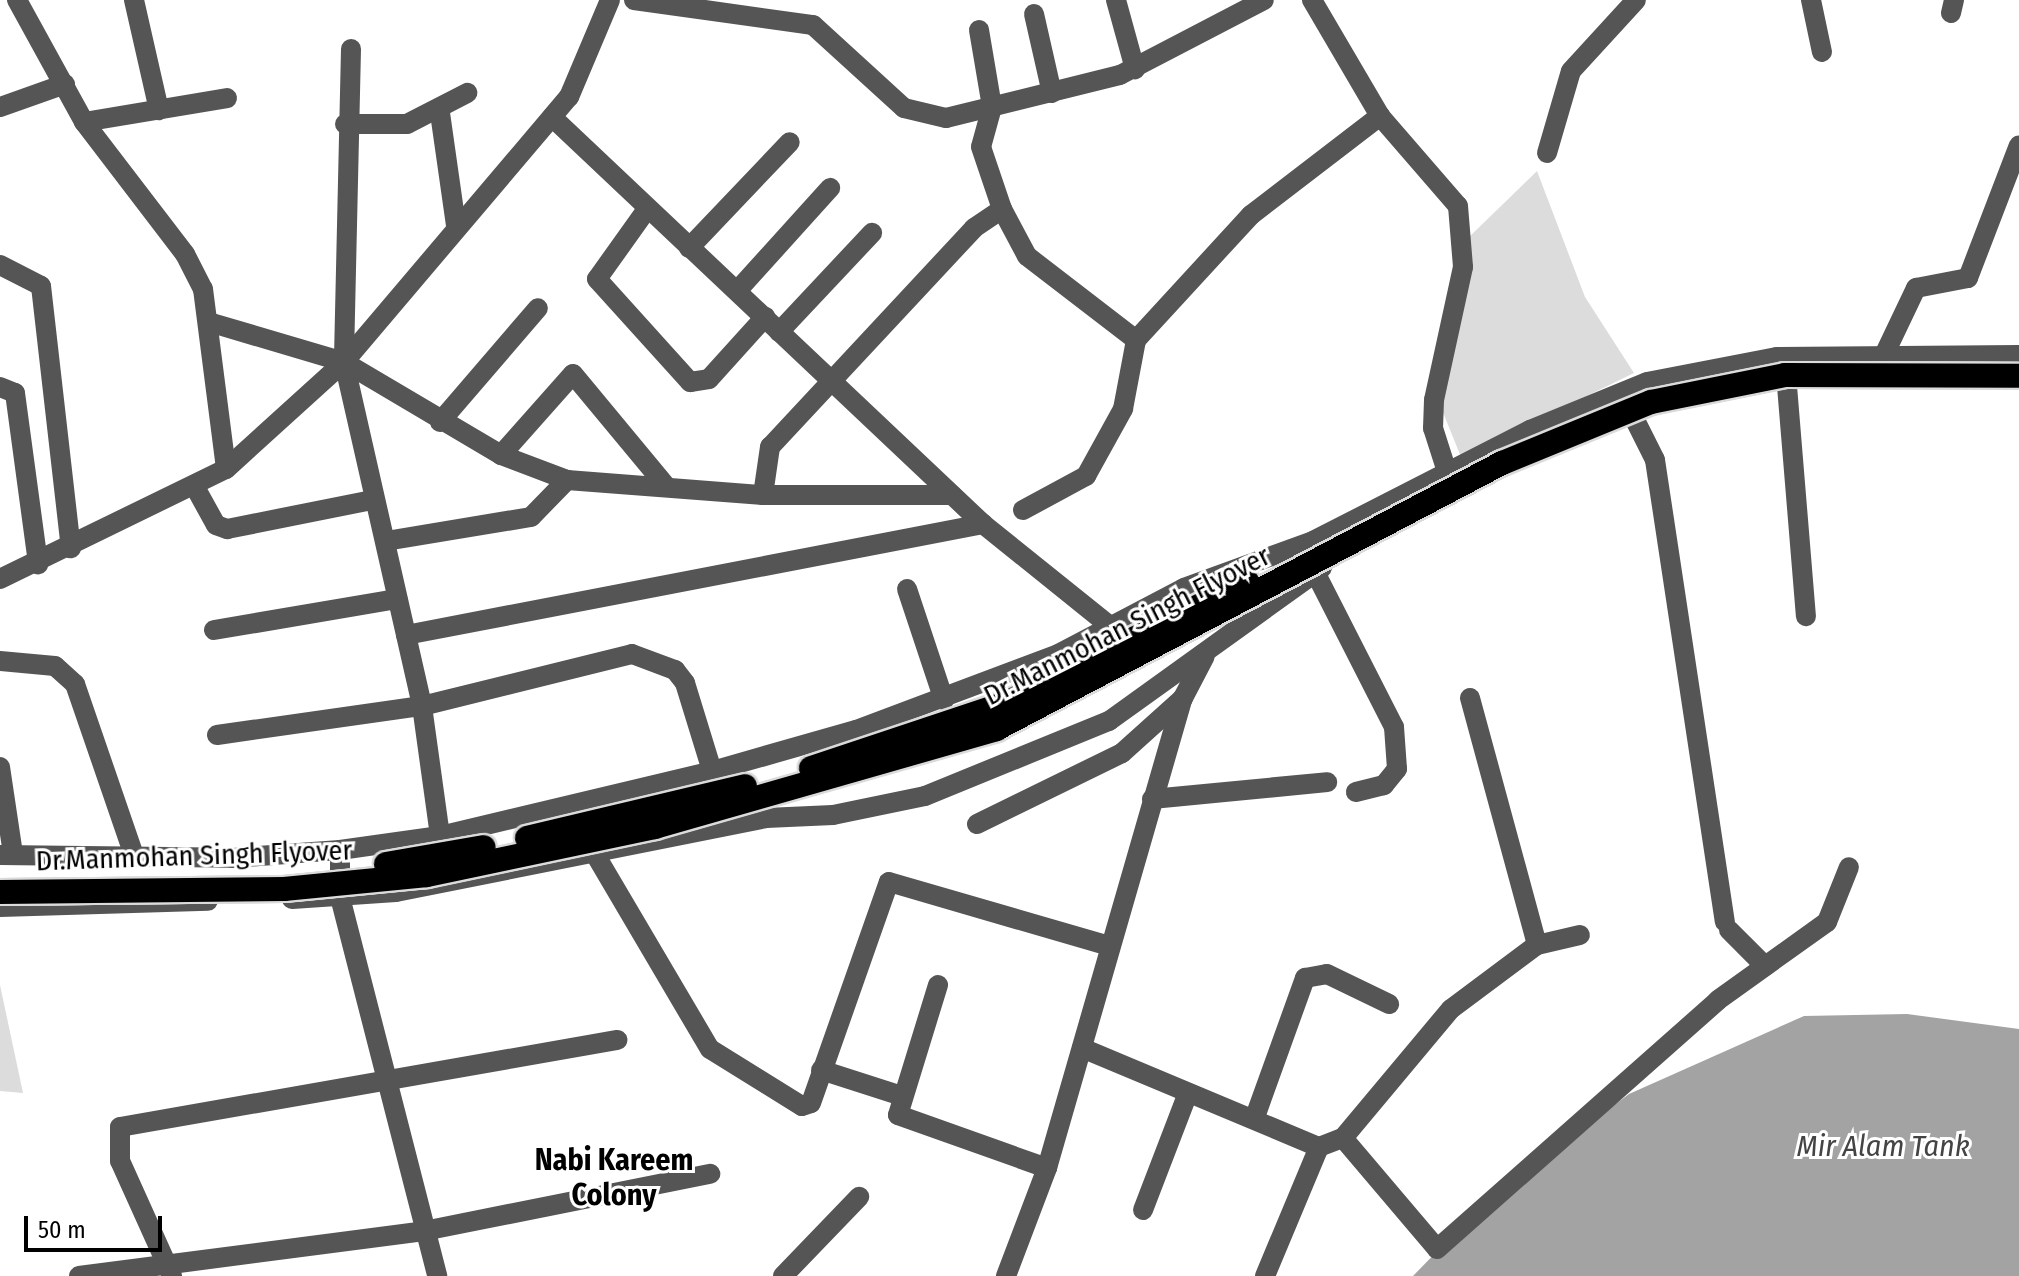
<!DOCTYPE html>
<style>
body{margin:0}
#map{position:relative;width:2019px;height:1276px;overflow:hidden;background:#fff;font-family:"Fira Sans Condensed",sans-serif}
div>[style]{position:absolute}
.green>*{inset:0;background:#dcdcdc}
.water>*{inset:0;background:#a3a3a3}
.minor>*{height:20px;margin:-10px;padding:0 10px;transform-origin:10px;border-radius:10px;background:#555}
.bridges{filter:drop-shadow(2px 0 #dbdbdb) drop-shadow(-2px 0 #dbdbdb) drop-shadow(0 2px #dbdbdb) drop-shadow(0 -2px #dbdbdb)}
.highway-bridge>*{height:24px;margin:-12px;padding:0 12px;transform-origin:12px;border-radius:12px;background:#000}
span{translate:-50% -50%;white-space:nowrap;text-align:center;line-height:1.15;-webkit-text-stroke:6px #fff;paint-order:stroke}
.street-label{font-size:28px;color:#000}
.water-label{font-size:30px;color:#444;font-style:italic}
.neighbourhood-label{font-size:30px;color:#000;font-weight:700}
.scale{position:absolute;left:24px;top:1216px;width:138px;height:36px;box-sizing:border-box;border:4px solid #000;border-top:0;padding-left:10px;font-size:24px;line-height:28px;white-space:nowrap;color:#000;-webkit-text-stroke:6px #fff;paint-order:stroke}
</style>
<div id="map">
<div class="green">
<div style="clip-path:polygon(1537px 171px,1585px 297px,1634px 373px,1461px 457px,1440px 405px,1467px 239px)"></div>
<div style="clip-path:polygon(0 985px,23px 1093px,0 1091px)"></div>
</div>
<div class="water">
<div style="clip-path:polygon(1907px 1014px,2019px 1029px,2019px 1276px,1413px 1276px,1487px 1200px,1629px 1094px,1804px 1016px)"></div>
</div>
<div class="minor">
<div style="left:17px;top:0;width:139px;rotate:61.2deg"></div>
<div style="left:84px;top:122px;width:166px;rotate:52.6deg"></div>
<div style="left:185px;top:254px;width:39px;rotate:63deg"></div>
<div style="left:203px;top:289px;width:181px;rotate:82.7deg"></div>
<div style="left:134px;top:0;width:113px;rotate:77.2deg"></div>
<div style="left:634px;top:0;width:181px;rotate:8deg"></div>
<div style="left:813px;top:25px;width:123px;rotate:42.4deg"></div>
<div style="left:904px;top:108px;width:43px;rotate:13.4deg"></div>
<div style="left:946px;top:118px;width:179px;rotate:-13.9deg"></div>
<div style="left:1120px;top:75px;width:162px;rotate:-27.5deg"></div>
<div style="left:1116px;top:0;width:72px;rotate:74.6deg"></div>
<div style="left:1312px;top:0;width:134px;rotate:59.6deg"></div>
<div style="left:1811px;top:0;width:53px;rotate:78.1deg"></div>
<div style="left:1951px;top:13px;width:13px;rotate:-77deg"></div>
<div style="left:1034px;top:14px;width:81px;rotate:77.2deg"></div>
<div style="left:979px;top:30px;width:78px;rotate:80.4deg"></div>
<div style="left:992px;top:107px;width:41px;rotate:105.4deg"></div>
<div style="left:981px;top:147px;width:65px;rotate:71.3deg"></div>
<div style="left:1002px;top:209px;width:53px;rotate:62deg"></div>
<div style="left:1027px;top:256px;width:138px;rotate:37.6deg"></div>
<div style="left:351px;top:49px;width:313px;rotate:91.3deg"></div>
<div style="left:344px;top:362px;width:353px;rotate:77.2deg"></div>
<div style="left:422px;top:706px;width:131px;rotate:82.1deg"></div>
<div style="left:0;top:107px;width:69px;rotate:-19.5deg"></div>
<div style="left:440px;top:113px;width:113px;rotate:81.9deg"></div>
<div style="left:552px;top:117px;width:593px;rotate:43.36deg"></div>
<div style="left:983px;top:524px;width:163px;rotate:38.8deg"></div>
<div style="left:84px;top:122px;width:145px;rotate:-9.5deg"></div>
<div style="left:345px;top:124px;width:62px"></div>
<div style="left:407px;top:124px;width:68px;rotate:-27.3deg"></div>
<div style="left:1547px;top:153px;width:85px;rotate:-73.7deg"></div>
<div style="left:1571px;top:71px;width:96px;rotate:-47.5deg"></div>
<div style="left:647px;top:209px;width:86px;rotate:125.5deg"></div>
<div style="left:597px;top:279px;width:139px;rotate:47.9deg"></div>
<div style="left:690px;top:382px;width:19px;rotate:-9deg"></div>
<div style="left:709px;top:379px;width:84px;rotate:-47.9deg"></div>
<div style="left:689px;top:248px;width:146px;rotate:-46.4deg"></div>
<div style="left:0;top:265px;width:46px;rotate:27.1deg"></div>
<div style="left:41px;top:286px;width:264px;rotate:83.5deg"></div>
<div style="left:737px;top:291px;width:139px;rotate:-47.9deg"></div>
<div style="left:212px;top:323px;width:138px;rotate:16.5deg"></div>
<div style="left:344px;top:362px;width:182px;rotate:30.6deg"></div>
<div style="left:501px;top:455px;width:71px;rotate:20.7deg"></div>
<div style="left:567px;top:480px;width:197px;rotate:4.4deg"></div>
<div style="left:763px;top:495px;width:189px"></div>
<div style="left:779px;top:332px;width:136px;rotate:-46.8deg"></div>
<div style="left:1886px;top:351px;width:70px;rotate:-64.5deg"></div>
<div style="left:1916px;top:288px;width:53px;rotate:-10.9deg"></div>
<div style="left:1968px;top:278px;width:142px;rotate:-69deg"></div>
<div style="left:1787px;top:386px;width:231px;rotate:85.3deg"></div>
<div style="left:0;top:387px;width:16px;rotate:22deg"></div>
<div style="left:15px;top:393px;width:173px;rotate:82.3deg"></div>
<div style="left:1633px;top:416px;width:49px;rotate:63.4deg"></div>
<div style="left:1655px;top:460px;width:467px;rotate:81.4deg"></div>
<div style="left:440px;top:422px;width:150px;rotate:-49.3deg"></div>
<div style="left:501px;top:455px;width:108px;rotate:-48.4deg"></div>
<div style="left:573px;top:374px;width:144px;rotate:50.3deg"></div>
<div style="left:195px;top:487px;width:43px;rotate:61.1deg"></div>
<div style="left:216px;top:525px;width:12px;rotate:20deg"></div>
<div style="left:227px;top:529px;width:148px;rotate:-11.3deg"></div>
<div style="left:763px;top:495px;width:49px;rotate:-81.7deg"></div>
<div style="left:770px;top:447px;width:299px;rotate:-47deg"></div>
<div style="left:974px;top:228px;width:34px;rotate:-34deg"></div>
<div style="left:1023px;top:510px;width:72px;rotate:-28.4deg"></div>
<div style="left:1086px;top:476px;width:77px;rotate:-61.1deg"></div>
<div style="left:1123px;top:409px;width:70px;rotate:-79.3deg"></div>
<div style="left:1136px;top:340px;width:170px;rotate:-47.4deg"></div>
<div style="left:1251px;top:215px;width:163px;rotate:-37.5deg"></div>
<div style="left:1380px;top:116px;width:119px;rotate:49.1deg"></div>
<div style="left:1458px;top:206px;width:61px;rotate:85.3deg"></div>
<div style="left:1463px;top:267px;width:136px;rotate:102.3deg"></div>
<div style="left:1434px;top:400px;width:28px;rotate:92deg"></div>
<div style="left:1433px;top:428px;width:46px;rotate:72.3deg"></div>
<div style="left:386px;top:541px;width:147px;rotate:-9.4deg"></div>
<div style="left:531px;top:517px;width:52px;rotate:-45.8deg"></div>
<div style="left:1315px;top:572px;width:174px;rotate:63deg"></div>
<div style="left:1394px;top:727px;width:42px;rotate:85.9deg"></div>
<div style="left:1397px;top:769px;width:21px;rotate:129deg"></div>
<div style="left:1384px;top:785px;width:29px;rotate:166deg"></div>
<div style="left:0;top:579px;width:251px;rotate:-26deg"></div>
<div style="left:226px;top:469px;width:159px;rotate:-42.2deg"></div>
<div style="left:344px;top:362px;width:348px;rotate:-49.7deg"></div>
<div style="left:569px;top:97px;width:105px;rotate:-67.1deg"></div>
<div style="left:907px;top:589px;width:117px;rotate:71.6deg"></div>
<div style="left:214px;top:630px;width:186px;rotate:-9.6deg"></div>
<div style="left:406px;top:635px;width:588px;rotate:-10.89deg"></div>
<div style="left:0;top:661px;width:55px;rotate:5.2deg"></div>
<div style="left:55px;top:666px;width:27px;rotate:42deg"></div>
<div style="left:75px;top:684px;width:181px;rotate:71deg"></div>
<div style="left:1470px;top:698px;width:256px;rotate:74.8deg"></div>
<div style="left:217px;top:735px;width:207px;rotate:-8.1deg"></div>
<div style="left:422px;top:706px;width:216px;rotate:-13.9deg"></div>
<div style="left:632px;top:654px;width:46px;rotate:20.4deg"></div>
<div style="left:675px;top:670px;width:16px;rotate:52deg"></div>
<div style="left:685px;top:683px;width:92px;rotate:72.9deg"></div>
<div style="left:0;top:767px;width:88px;rotate:81.5deg"></div>
<div style="left:1152px;top:799px;width:176px;rotate:-5.5deg"></div>
<div style="left:977px;top:824px;width:161px;rotate:-26.1deg"></div>
<div style="left:1122px;top:753px;width:82px;rotate:-42deg"></div>
<div style="left:340px;top:850px;width:47px;rotate:90deg"></div>
<div style="left:340px;top:897px;width:391px;rotate:75.6deg"></div>
<div style="left:595px;top:854px;width:226px;rotate:59.5deg"></div>
<div style="left:710px;top:1049px;width:108px;rotate:31.8deg"></div>
<div style="left:802px;top:1106px;width:9px;rotate:-18deg"></div>
<div style="left:811px;top:1103px;width:234px;rotate:-70.6deg"></div>
<div style="left:889px;top:882px;width:230px;rotate:16.2deg"></div>
<div style="left:0;top:855px;width:232px;rotate:0.7deg"></div>
<div style="left:232px;top:858px;width:108px;rotate:-4.2deg"></div>
<div style="left:340px;top:850px;width:101px;rotate:-8deg"></div>
<div style="left:440px;top:836px;width:280px;rotate:-13.4deg"></div>
<div style="left:712px;top:771px;width:150px;rotate:-15.9deg"></div>
<div style="left:856px;top:730px;width:216px;rotate:-20.6deg"></div>
<div style="left:1058px;top:654px;width:142px;rotate:-27.6deg"></div>
<div style="left:1184px;top:588px;width:137px;rotate:-20deg"></div>
<div style="left:1313px;top:541px;width:244px;rotate:-27.1deg"></div>
<div style="left:1530px;top:430px;width:126px;rotate:-22.3deg"></div>
<div style="left:1647px;top:382px;width:132px;rotate:-10.9deg"></div>
<div style="left:1777px;top:357px;width:242px;rotate:-0.5deg"></div>
<div style="left:292px;top:899px;width:104px;rotate:-3.9deg"></div>
<div style="left:396px;top:892px;width:377px;rotate:-11.3deg"></div>
<div style="left:766px;top:818px;width:67px;rotate:-2.6deg"></div>
<div style="left:833px;top:815px;width:94px;rotate:-11.7deg"></div>
<div style="left:925px;top:796px;width:199px;rotate:-22.2deg"></div>
<div style="left:1109px;top:721px;width:262px;rotate:-35.7deg"></div>
<div style="left:0;top:907px;width:208px;rotate:-1.7deg"></div>
<div style="left:1729px;top:930px;width:51px;rotate:45deg"></div>
<div style="left:938px;top:985px;width:136px;rotate:107.1deg"></div>
<div style="left:898px;top:1115px;width:158px;rotate:19.6deg"></div>
<div style="left:1082px;top:1048px;width:257px;rotate:22.7deg"></div>
<div style="left:821px;top:1070px;width:85px;rotate:17.8deg"></div>
<div style="left:1255px;top:1117px;width:148px;rotate:-70.2deg"></div>
<div style="left:1305px;top:978px;width:22px;rotate:-10deg"></div>
<div style="left:1327px;top:974px;width:69px;rotate:25.8deg"></div>
<div style="left:1343px;top:1138px;width:145px;rotate:49.7deg"></div>
<div style="left:1437px;top:1249px;width:375px;rotate:-41.5deg"></div>
<div style="left:1718px;top:1000px;width:134px;rotate:-35.6deg"></div>
<div style="left:1827px;top:922px;width:59px;rotate:-68.2deg"></div>
<div style="left:1143px;top:1210px;width:125px;rotate:-69deg"></div>
<div style="left:79px;top:1276px;width:348px;rotate:-7.4deg"></div>
<div style="left:424px;top:1231px;width:292px;rotate:-11.3deg"></div>
<div style="left:172px;top:1276px;width:126px;rotate:-114.3deg"></div>
<div style="left:120px;top:1161px;width:34px;rotate:-90deg"></div>
<div style="left:120px;top:1127px;width:505px;rotate:-9.93deg"></div>
<div style="left:783px;top:1276px;width:110px;rotate:-46.1deg"></div>
<div style="left:1006px;top:1276px;width:116px;rotate:-69.2deg"></div>
<div style="left:1047px;top:1168px;width:489px;rotate:-73.9deg"></div>
<div style="left:1183px;top:698px;width:47px;rotate:-62.4deg"></div>
<div style="left:1265px;top:1276px;width:140px;rotate:-67.3deg"></div>
<div style="left:1319px;top:1147px;width:26px;rotate:-21deg"></div>
<div style="left:1343px;top:1138px;width:168px;rotate:-50.1deg"></div>
<div style="left:1451px;top:1009px;width:107px;rotate:-36.7deg"></div>
<div style="left:1537px;top:945px;width:44px;rotate:-13.1deg"></div>
</div>
<div class="bridges">
<div class="highway-bridge">
<div style="left:811px;top:768px;width:206px;rotate:-18.4deg"></div>
<div style="left:1006px;top:703px;width:270px;rotate:-26.7deg"></div>
<div style="left:527px;top:838px;width:224px;rotate:-13.4deg"></div>
<div style="left:386px;top:864px;width:99px;rotate:-9.8deg"></div>
<div style="left:0;top:892px;width:284px;rotate:-0.6deg"></div>
<div style="left:284px;top:889px;width:144px;rotate:-5.6deg"></div>
<div style="left:427px;top:875px;width:233px;rotate:-11.9deg"></div>
<div style="left:655px;top:827px;width:355px;rotate:-16deg"></div>
<div style="left:996px;top:729px;width:572px;rotate:-27.73deg"></div>
<div style="left:1502px;top:463px;width:161px;rotate:-22.3deg"></div>
<div style="left:1651px;top:402px;width:137px;rotate:-11.4deg"></div>
<div style="left:1785px;top:375px;width:234px;rotate:0.2deg"></div>
</div>
</div>
<div class="street-label">
<span style="left:1127px;top:626px;rotate:-27deg">Dr.Manmohan Singh Flyover</span>
<span style="left:194px;top:856px;rotate:-2deg">Dr.Manmohan Singh Flyover</span>
</div>
<div class="water-label">
<span style="left:1883px;top:1146px">Mir Alam Tank</span>
</div>
<div class="neighbourhood-label">
<span style="left:614px;top:1177px">Nabi Kareem<br>Colony</span>
</div>
<div class="scale">50 m</div>
</div>
